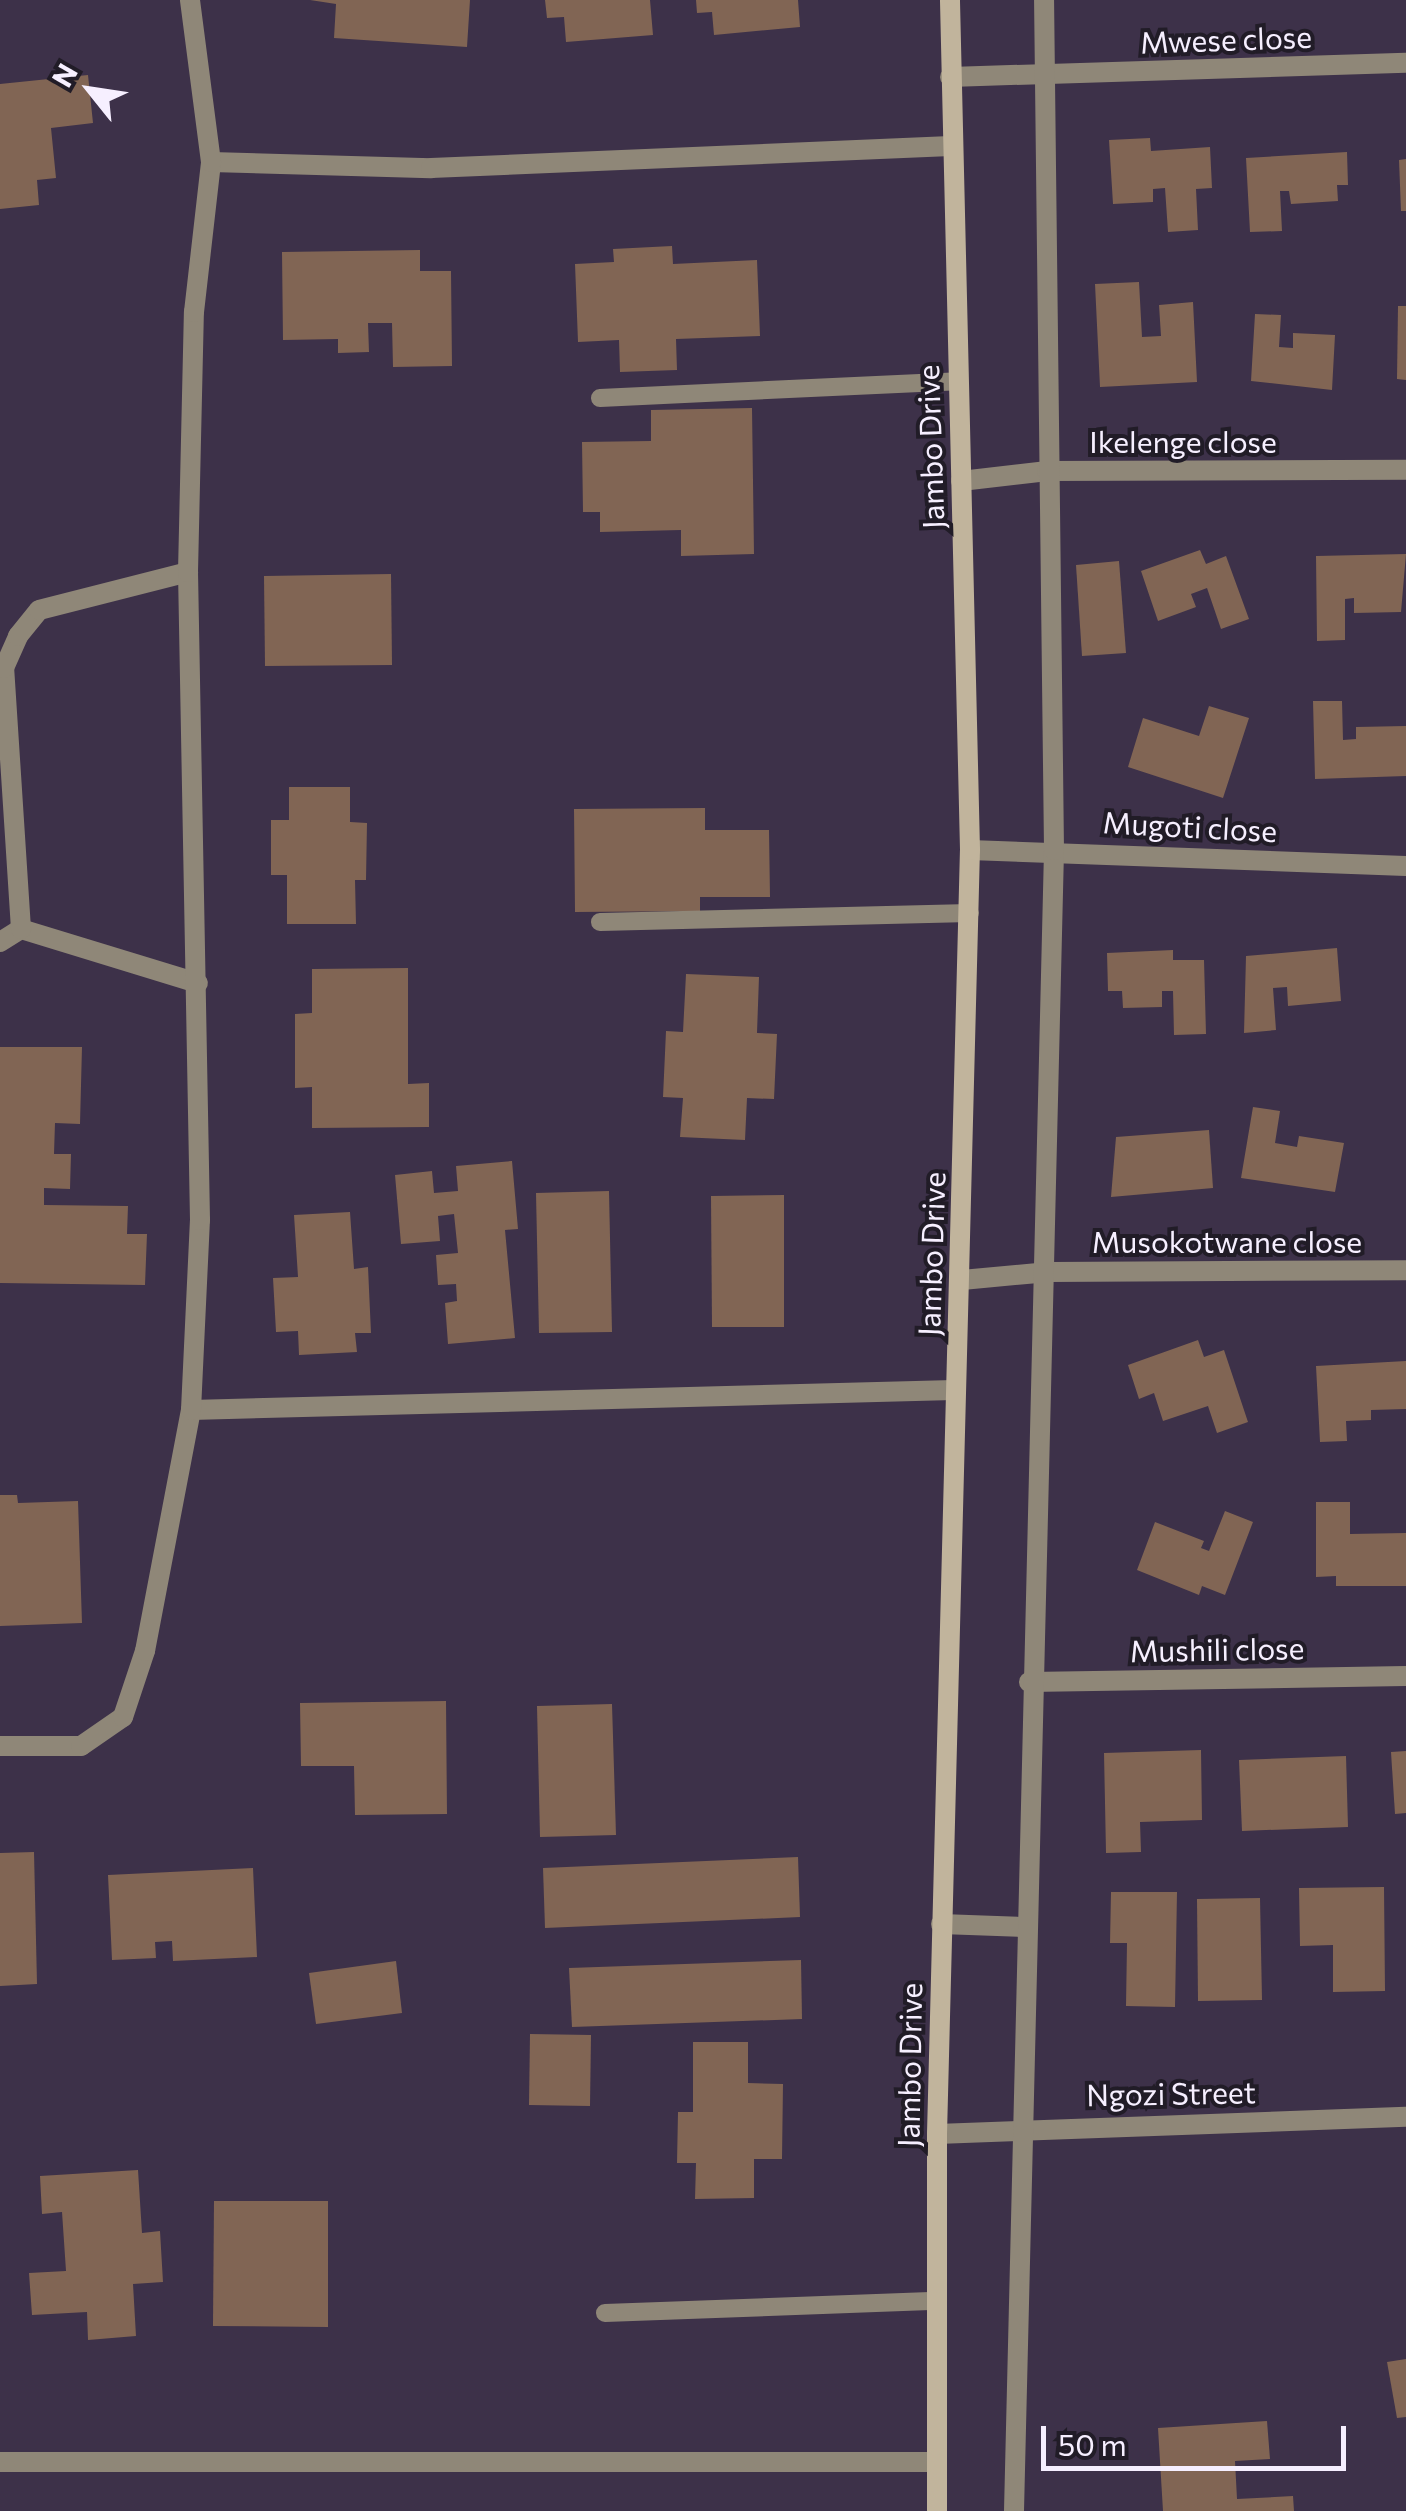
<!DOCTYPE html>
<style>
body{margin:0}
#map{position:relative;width:1406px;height:2511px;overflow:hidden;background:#3d3149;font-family:Commissioner,sans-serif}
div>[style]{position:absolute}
.building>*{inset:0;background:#816554}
.lane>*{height:18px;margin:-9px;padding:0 9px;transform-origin:9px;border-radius:9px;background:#8f8778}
.street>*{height:20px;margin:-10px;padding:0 10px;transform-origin:10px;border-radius:10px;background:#8f8778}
.secondary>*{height:20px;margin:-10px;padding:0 10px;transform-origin:10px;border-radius:10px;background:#c1b49c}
span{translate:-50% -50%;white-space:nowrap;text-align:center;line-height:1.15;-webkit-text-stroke:8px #211c27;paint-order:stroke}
.street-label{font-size:30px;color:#f6efff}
.north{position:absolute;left:40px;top:40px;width:100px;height:100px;-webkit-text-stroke:8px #211c27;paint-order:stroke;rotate:300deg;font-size:28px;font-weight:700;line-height:40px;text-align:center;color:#f6efff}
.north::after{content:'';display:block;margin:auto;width:35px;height:45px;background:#f6efff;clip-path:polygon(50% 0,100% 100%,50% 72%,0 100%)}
.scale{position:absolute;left:1041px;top:2426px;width:305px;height:45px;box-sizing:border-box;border:5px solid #f6efff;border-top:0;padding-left:12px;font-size:30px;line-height:35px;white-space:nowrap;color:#f6efff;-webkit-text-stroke:8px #211c27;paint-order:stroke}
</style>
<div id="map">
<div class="building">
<div style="clip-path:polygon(310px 0,470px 0,467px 47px,334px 38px,336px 4px)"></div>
<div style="clip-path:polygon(545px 0,650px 0,653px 35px,566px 42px,564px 17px,547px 18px)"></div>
<div style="clip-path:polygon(696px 0,798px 0,800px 27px,714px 35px,712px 12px,697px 13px)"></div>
<div style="clip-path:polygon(88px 75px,93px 123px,51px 128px,56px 178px,37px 180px,39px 205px,0 209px,0 84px)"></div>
<div style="clip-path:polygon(1150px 138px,1151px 151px,1210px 147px,1212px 188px,1196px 189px,1198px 230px,1168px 232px,1165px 188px,1153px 189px,1153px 202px,1113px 204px,1109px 140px)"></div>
<div style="clip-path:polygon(1347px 152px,1348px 185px,1337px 185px,1338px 201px,1291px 204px,1289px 191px,1280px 191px,1282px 231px,1250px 232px,1246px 158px)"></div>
<div style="clip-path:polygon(1406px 159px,1406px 211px,1401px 211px,1399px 160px)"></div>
<div style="clip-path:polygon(672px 246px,673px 264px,757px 260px,760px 336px,676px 339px,677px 370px,620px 372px,619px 340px,578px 342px,575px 264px,614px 262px,613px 249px)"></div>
<div style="clip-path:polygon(420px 250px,420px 271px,451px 271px,452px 366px,393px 367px,392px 323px,368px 323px,369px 352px,338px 353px,338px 339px,283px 340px,282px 252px)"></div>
<div style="clip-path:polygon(1139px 282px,1142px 337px,1161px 336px,1159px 305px,1193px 302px,1197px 382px,1100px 387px,1095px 284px)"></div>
<div style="clip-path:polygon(1398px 306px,1406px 306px,1406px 380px,1397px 379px)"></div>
<div style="clip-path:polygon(1255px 314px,1281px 315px,1279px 347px,1293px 348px,1293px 333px,1335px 335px,1332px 390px,1251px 381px)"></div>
<div style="clip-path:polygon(752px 408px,754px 554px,681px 556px,681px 530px,600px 532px,600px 512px,583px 512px,582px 442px,651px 441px,651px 410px)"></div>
<div style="clip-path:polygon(1200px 550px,1206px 564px,1226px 556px,1249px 619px,1221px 629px,1207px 588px,1191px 594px,1196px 607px,1158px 621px,1141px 571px)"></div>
<div style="clip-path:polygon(1406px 554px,1401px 612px,1354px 613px,1354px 598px,1345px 599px,1345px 640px,1317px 641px,1316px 556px)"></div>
<div style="clip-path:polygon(1119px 561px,1126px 653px,1082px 656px,1076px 565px)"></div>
<div style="clip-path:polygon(391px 574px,392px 665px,265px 666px,264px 576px)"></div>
<div style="clip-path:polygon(1313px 701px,1342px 701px,1343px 740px,1356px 739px,1356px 727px,1406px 726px,1406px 776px,1315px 779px)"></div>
<div style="clip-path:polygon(1209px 706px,1249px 718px,1223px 798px,1128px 767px,1143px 718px,1199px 736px)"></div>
<div style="clip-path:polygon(289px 787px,350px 787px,350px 822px,367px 823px,366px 880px,355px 880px,356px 924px,287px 924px,287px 875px,271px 875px,271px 820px,289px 820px)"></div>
<div style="clip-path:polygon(705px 808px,705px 830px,769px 830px,770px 897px,700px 897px,700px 911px,575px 912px,574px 809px)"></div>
<div style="clip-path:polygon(1337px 948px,1341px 1001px,1288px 1006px,1287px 987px,1273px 988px,1276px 1030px,1244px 1033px,1246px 956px)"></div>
<div style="clip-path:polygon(1173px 950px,1173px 960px,1204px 960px,1206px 1034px,1174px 1035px,1173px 991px,1162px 991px,1162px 1007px,1123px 1008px,1122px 991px,1108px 991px,1107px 953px)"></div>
<div style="clip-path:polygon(408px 968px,408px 1084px,429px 1083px,429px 1127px,312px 1128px,312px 1087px,295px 1088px,295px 1014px,312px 1013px,312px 969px)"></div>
<div style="clip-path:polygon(686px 974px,759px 977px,757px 1033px,777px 1034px,774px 1099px,747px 1098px,745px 1140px,680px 1137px,683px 1098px,663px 1097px,666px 1031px,683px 1032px)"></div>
<div style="clip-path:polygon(0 1047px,82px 1047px,80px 1124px,55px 1123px,54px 1154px,71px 1154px,70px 1189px,44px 1188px,44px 1205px,128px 1206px,127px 1234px,147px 1234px,145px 1285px,0 1283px)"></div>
<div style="clip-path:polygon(1253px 1107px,1280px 1111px,1275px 1143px,1297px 1147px,1299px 1136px,1344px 1143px,1335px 1192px,1241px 1178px)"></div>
<div style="clip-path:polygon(1209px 1130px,1213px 1188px,1111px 1197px,1116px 1137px)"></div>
<div style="clip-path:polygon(512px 1161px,518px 1229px,505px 1230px,515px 1338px,448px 1344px,445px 1303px,457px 1301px,456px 1284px,438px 1285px,436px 1255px,458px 1253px,454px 1214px,438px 1216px,440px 1241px,401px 1244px,395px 1175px,432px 1171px,434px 1193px,458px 1191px,456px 1166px)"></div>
<div style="clip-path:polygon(609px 1191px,612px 1332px,539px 1333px,536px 1193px)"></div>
<div style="clip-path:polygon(784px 1195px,784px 1327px,712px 1327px,711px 1196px)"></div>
<div style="clip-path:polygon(350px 1212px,354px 1269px,368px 1267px,371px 1333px,355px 1333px,357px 1352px,299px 1355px,298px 1331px,276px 1332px,273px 1278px,298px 1277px,294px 1215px)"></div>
<div style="clip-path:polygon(1198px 1340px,1204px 1357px,1224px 1350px,1248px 1422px,1217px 1433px,1208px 1406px,1163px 1421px,1154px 1393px,1139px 1399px,1128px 1365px)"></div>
<div style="clip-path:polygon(1406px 1361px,1406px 1409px,1371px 1410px,1371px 1420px,1346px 1421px,1347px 1441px,1320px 1442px,1316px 1366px)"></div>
<div style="clip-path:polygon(0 1495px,17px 1495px,18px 1503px,78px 1501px,82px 1623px,0 1626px)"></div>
<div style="clip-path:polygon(1316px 1502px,1350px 1502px,1350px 1534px,1406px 1533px,1406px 1586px,1336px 1586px,1336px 1576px,1316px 1577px)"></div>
<div style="clip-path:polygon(1225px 1511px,1253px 1522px,1225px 1595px,1202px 1586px,1199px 1595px,1137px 1570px,1155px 1522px,1204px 1541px,1201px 1548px,1209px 1551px)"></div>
<div style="clip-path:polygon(446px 1701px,447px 1814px,355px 1815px,354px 1766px,301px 1766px,300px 1703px)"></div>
<div style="clip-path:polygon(612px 1704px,616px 1835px,540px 1837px,537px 1706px)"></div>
<div style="clip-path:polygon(1201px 1750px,1202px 1820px,1140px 1822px,1141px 1852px,1106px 1853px,1104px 1753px)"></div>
<div style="clip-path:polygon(1406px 1751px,1406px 1813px,1395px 1814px,1391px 1752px)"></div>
<div style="clip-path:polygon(1346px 1756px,1348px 1827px,1242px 1831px,1239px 1760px)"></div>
<div style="clip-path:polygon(34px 1852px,37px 1984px,0 1986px,0 1853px)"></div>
<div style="clip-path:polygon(798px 1857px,800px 1917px,545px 1928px,543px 1868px)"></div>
<div style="clip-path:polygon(253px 1868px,257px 1957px,173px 1961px,172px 1941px,155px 1942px,156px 1958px,112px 1960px,108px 1875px)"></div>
<div style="clip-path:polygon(1384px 1887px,1385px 1991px,1333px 1992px,1333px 1945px,1300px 1946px,1299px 1888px)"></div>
<div style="clip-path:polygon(1111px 1892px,1177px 1892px,1175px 2007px,1126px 2006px,1127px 1943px,1110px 1943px)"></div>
<div style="clip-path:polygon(1260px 1898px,1262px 2000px,1198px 2001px,1197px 1899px)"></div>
<div style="clip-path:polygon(801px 1960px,802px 2019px,572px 2027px,569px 1968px)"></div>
<div style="clip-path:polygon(396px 1961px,402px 2013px,316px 2024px,309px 1973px)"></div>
<div style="clip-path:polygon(530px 2034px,591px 2035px,590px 2106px,529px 2105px)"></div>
<div style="clip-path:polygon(693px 2042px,748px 2042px,748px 2083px,783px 2084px,782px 2159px,754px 2159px,754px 2198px,695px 2199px,696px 2163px,677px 2163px,678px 2112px,693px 2112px)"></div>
<div style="clip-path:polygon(138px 2170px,142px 2233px,160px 2231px,163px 2282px,133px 2284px,136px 2336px,88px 2340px,87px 2312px,32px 2315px,29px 2273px,66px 2271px,62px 2212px,42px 2214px,40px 2176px)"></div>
<div style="clip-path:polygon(214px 2201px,328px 2201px,328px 2327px,213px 2326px)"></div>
<div style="clip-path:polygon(1406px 2359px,1406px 2417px,1397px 2418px,1387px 2362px)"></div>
<div style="clip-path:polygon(1267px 2421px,1270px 2459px,1235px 2461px,1237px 2499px,1293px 2496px,1294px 2511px,1163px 2511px,1158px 2428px)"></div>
</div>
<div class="lane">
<div style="left:600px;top:398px;width:358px;rotate:-2.7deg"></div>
<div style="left:600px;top:922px;width:370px;rotate:-1.4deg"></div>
<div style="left:605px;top:2313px;width:332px;rotate:-2.1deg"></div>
</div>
<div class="street">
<div style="left:950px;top:77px;width:456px;rotate:-1.8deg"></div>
<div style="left:211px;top:162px;width:220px;rotate:1.6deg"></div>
<div style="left:431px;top:168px;width:520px;rotate:-2.42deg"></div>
<div style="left:961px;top:481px;width:87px;rotate:-6.6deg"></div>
<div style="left:1047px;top:471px;width:359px;rotate:-0.2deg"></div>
<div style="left:970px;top:850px;width:436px;rotate:2.1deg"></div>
<div style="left:21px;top:929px;width:185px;rotate:17deg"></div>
<div style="left:0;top:942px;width:25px;rotate:-32deg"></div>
<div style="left:21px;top:929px;width:262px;rotate:-93.7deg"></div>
<div style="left:4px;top:668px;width:35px;rotate:-66deg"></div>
<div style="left:18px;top:636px;width:33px;rotate:-51deg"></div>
<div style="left:39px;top:610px;width:154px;rotate:-14.3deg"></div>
<div style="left:962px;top:1280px;width:87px;rotate:-5.3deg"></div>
<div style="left:1049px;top:1272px;width:357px;rotate:-0.3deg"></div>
<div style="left:191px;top:1410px;width:763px;rotate:-1.5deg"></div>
<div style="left:1029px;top:1682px;width:377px;rotate:-0.9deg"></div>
<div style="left:0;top:1746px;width:81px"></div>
<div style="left:81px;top:1746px;width:51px;rotate:-34.6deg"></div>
<div style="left:123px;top:1717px;width:70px;rotate:-71.6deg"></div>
<div style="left:145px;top:1651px;width:245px;rotate:-79.2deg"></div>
<div style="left:191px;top:1410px;width:190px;rotate:-87.3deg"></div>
<div style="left:200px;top:1220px;width:648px;rotate:-91.06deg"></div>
<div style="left:188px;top:572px;width:260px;rotate:-88.7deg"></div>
<div style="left:194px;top:312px;width:151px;rotate:-83.5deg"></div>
<div style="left:211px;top:162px;width:163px;rotate:-97.4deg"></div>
<div style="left:941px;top:1924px;width:83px;rotate:2.1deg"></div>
<div style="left:937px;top:2134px;width:469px;rotate:-2.1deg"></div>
<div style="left:0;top:2462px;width:937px"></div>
<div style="left:1014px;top:2511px;width:1661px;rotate:-88.62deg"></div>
<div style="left:1054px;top:850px;width:850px;rotate:-90.67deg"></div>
</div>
<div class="secondary">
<div style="left:937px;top:2511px;width:377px;rotate:-90deg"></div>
<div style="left:937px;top:2134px;width:1284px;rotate:-88.53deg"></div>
<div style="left:970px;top:850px;width:850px;rotate:-91.35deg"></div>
</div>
<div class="street-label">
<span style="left:1226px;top:39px;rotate:-2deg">Mwese close</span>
<span style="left:1183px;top:441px">Ikelenge close</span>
<span style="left:930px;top:447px;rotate:-92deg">Jambo Drive</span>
<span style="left:1190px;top:826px;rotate:3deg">Mugoti close</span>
<span style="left:1227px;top:1241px">Musokotwane close</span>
<span style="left:931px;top:1254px;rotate:-88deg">Jambo Drive</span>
<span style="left:1217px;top:1649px;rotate:-1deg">Mushili close</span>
<span style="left:909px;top:2065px;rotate:-89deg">Jambo Drive</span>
<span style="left:1171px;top:2093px;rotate:-1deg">Ngozi Street</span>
</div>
<div class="north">N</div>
<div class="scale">50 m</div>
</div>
